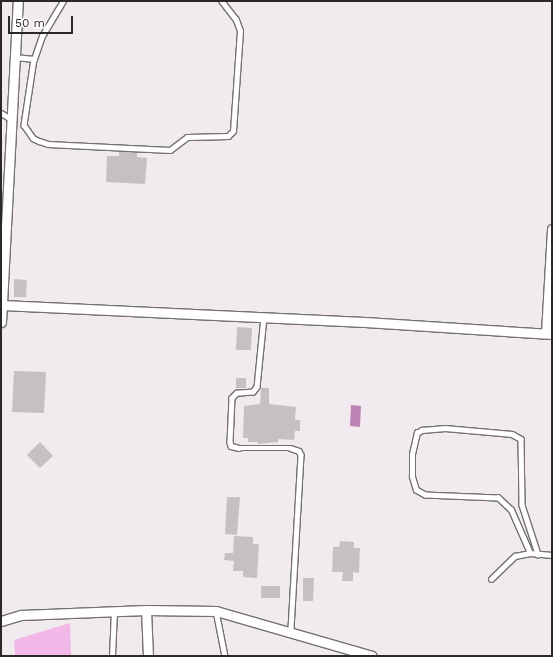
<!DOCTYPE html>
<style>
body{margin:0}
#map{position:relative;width:553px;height:657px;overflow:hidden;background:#f1ebf0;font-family:"Work Sans",sans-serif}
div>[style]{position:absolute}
.green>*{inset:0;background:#f2b9e8}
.water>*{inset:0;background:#bf82b5}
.building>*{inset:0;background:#c6c0c5}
.roads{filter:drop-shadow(1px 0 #757074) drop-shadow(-1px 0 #757074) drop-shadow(0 1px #757074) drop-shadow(0 -1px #757074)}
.lane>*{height:4.5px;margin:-2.25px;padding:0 2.25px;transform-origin:2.25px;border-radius:2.25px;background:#fff}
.street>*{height:9px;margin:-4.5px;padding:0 4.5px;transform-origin:4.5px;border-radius:4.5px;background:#fff}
span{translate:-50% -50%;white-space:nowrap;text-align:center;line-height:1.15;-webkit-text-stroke:3.5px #fff;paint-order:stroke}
.frame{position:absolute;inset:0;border:2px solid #2b282a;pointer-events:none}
.scale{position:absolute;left:8px;top:16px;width:65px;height:18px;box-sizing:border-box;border:2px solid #2b282a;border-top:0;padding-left:5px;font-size:12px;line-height:14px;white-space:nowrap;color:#2b282a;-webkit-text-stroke:3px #fff;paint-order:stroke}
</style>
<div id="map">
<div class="green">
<div style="clip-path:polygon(70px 623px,71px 656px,15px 656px,14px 640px)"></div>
</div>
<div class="water">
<div style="clip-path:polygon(351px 405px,361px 406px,360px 427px,350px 426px)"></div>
</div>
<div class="building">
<div style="clip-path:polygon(119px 151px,137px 152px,137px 157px,147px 158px,145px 184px,106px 182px,107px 156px,119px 156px)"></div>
<div style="clip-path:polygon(14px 279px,27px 280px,26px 297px,14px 297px)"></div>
<div style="clip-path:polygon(237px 327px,252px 328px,251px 350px,236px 350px)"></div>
<div style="clip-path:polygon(14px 371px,46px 372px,44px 413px,12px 412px)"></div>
<div style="clip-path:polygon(236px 378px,246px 378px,246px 388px,236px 388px)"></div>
<div style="clip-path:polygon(261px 388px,269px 388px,269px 404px,296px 407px,295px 420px,300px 420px,300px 431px,295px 431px,294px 440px,278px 439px,278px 442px,258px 444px,258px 442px,248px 442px,248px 438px,243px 438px,244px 406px,260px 404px)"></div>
<div style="clip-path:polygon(40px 442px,53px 456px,40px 468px,27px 455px)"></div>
<div style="clip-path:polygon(227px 497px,240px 497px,237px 535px,225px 534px)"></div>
<div style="clip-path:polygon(234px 536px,253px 537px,253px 544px,259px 544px,257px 578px,243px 577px,243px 571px,233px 571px,234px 561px,224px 560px,225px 553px,233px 553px)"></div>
<div style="clip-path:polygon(340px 541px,354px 542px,354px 548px,360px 548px,359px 573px,353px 572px,353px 581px,342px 581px,343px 572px,332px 572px,333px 547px,339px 547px)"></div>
<div style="clip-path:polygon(303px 578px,314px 578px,313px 601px,303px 601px)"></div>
<div style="clip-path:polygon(261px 586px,280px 586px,280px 598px,261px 598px)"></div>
</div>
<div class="roads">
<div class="lane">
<div style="left:15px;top:57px;width:19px;rotate:6deg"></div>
<div style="left:34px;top:59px;width:67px;rotate:98.6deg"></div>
<div style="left:24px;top:125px;width:16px;rotate:55deg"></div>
<div style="left:33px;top:138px;width:7px;rotate:27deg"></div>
<div style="left:39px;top:141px;width:9px;rotate:18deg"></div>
<div style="left:48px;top:144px;width:122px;rotate:2.8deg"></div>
<div style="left:170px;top:150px;width:21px;rotate:-37deg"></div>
<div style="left:187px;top:137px;width:41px;rotate:-1.4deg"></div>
<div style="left:228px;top:136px;width:7px;rotate:-45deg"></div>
<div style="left:233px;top:131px;width:100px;rotate:-86deg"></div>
<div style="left:240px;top:31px;width:12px;rotate:-110deg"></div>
<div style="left:236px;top:20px;width:24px;rotate:-128deg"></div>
<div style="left:34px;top:59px;width:24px;rotate:-71deg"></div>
<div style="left:42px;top:36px;width:41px;rotate:-59deg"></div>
<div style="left:1px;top:113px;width:12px;rotate:31deg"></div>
<div style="left:264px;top:317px;width:70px;rotate:95.7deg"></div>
<div style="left:257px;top:387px;width:6px;rotate:129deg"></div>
<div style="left:253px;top:392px;width:16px;rotate:176deg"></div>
<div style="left:237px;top:393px;width:7px;rotate:135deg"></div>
<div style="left:232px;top:398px;width:44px;rotate:92.6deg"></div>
<div style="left:230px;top:442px;width:4px;rotate:76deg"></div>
<div style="left:231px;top:446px;width:8px;rotate:14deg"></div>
<div style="left:239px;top:448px;width:51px"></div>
<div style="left:290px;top:448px;width:9px;rotate:18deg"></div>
<div style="left:299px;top:451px;width:4px;rotate:63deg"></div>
<div style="left:301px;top:455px;width:176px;rotate:93.3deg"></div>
<div style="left:530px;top:553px;width:47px;rotate:-113.8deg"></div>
<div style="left:511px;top:510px;width:18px;rotate:-137deg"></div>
<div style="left:498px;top:498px;width:73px;rotate:-177.6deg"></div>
<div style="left:425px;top:495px;width:10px;rotate:-151deg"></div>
<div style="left:416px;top:490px;width:14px;rotate:-107deg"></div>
<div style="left:412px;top:477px;width:23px;rotate:-90deg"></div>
<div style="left:412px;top:454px;width:22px;rotate:-77deg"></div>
<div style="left:417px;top:433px;width:6px;rotate:-31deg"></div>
<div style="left:422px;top:430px;width:23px;rotate:-5deg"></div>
<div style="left:445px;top:428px;width:67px;rotate:5.1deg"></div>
<div style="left:512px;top:434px;width:10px;rotate:29deg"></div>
<div style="left:521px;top:439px;width:66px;rotate:89.1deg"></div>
<div style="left:522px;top:505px;width:52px;rotate:71.9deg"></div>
<div style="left:491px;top:579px;width:33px;rotate:-44deg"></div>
<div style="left:515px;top:556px;width:15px;rotate:-11deg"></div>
<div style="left:530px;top:553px;width:22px;rotate:5deg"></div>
<div style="left:216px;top:611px;width:46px;rotate:78.7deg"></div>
<div style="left:112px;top:656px;width:45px;rotate:-87.5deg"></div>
</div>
<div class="street">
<div style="left:2px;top:305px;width:363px;rotate:2.7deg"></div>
<div style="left:365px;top:322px;width:187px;rotate:3.7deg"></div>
<div style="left:1px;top:322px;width:321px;rotate:-87deg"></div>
<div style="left:546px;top:333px;width:104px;rotate:-86.7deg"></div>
<div style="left:146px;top:610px;width:46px;rotate:87.5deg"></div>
<div style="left:1px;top:621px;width:21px;rotate:-17deg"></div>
<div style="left:21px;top:615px;width:125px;rotate:-2.3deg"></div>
<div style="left:146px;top:610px;width:70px;rotate:0.8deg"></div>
<div style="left:216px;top:611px;width:162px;rotate:16.1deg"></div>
</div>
</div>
<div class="frame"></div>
<div class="scale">50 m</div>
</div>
